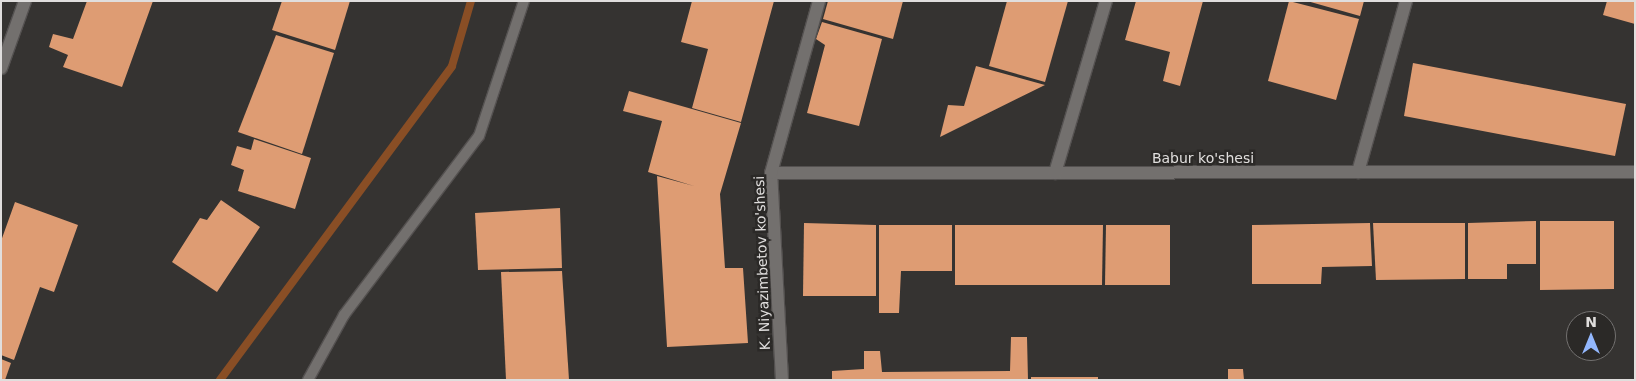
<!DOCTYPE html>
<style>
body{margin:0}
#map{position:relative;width:1636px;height:381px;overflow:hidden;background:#353331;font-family:"DejaVu Sans",sans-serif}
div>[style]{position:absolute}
.stream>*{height:8px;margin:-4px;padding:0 4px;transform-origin:4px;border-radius:4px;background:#894e25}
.building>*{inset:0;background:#de9c73}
.roads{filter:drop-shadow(1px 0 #545150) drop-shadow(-1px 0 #545150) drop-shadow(0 1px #545150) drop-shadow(0 -1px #545150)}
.service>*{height:10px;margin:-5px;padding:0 5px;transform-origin:5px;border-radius:5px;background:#73706e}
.minor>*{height:12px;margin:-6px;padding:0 6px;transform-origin:6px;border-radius:6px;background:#73706e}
span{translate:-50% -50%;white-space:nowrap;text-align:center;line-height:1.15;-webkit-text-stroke:5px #2b2927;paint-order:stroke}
.street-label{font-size:14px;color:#e0dedd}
.frame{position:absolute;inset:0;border:2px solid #e0dedd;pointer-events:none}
.north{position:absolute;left:1566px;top:311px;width:50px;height:50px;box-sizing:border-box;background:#2b2927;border:1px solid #737170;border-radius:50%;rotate:0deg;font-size:14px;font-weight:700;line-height:20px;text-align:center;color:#e0dedd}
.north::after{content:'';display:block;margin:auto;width:18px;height:22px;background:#93b7fd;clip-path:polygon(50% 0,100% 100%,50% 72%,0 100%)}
</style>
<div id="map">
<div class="stream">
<div style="left:220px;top:380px;width:390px;rotate:-53.5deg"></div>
<div style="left:452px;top:66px;width:68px;rotate:-73.7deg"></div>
</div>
<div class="building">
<div style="clip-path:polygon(87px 1px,153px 1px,122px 87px,63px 67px,68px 55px,49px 47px,53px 34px,73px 39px)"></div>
<div style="clip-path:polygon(282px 1px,350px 1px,335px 50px,272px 30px)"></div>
<div style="clip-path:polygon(692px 1px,774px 1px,741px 122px,692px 108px,708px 49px,681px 42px)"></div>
<div style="clip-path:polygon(828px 1px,903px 1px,893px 39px,823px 19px)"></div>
<div style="clip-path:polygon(1007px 1px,1068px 1px,1045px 82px,989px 66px)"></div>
<div style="clip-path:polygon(1136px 1px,1203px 1px,1180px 86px,1163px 81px,1170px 52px,1125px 40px)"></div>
<div style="clip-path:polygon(1289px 1px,1359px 19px,1336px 100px,1268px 81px)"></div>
<div style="clip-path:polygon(1307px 1px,1364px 1px,1360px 16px)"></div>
<div style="clip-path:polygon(1607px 1px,1635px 1px,1635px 24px,1603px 15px)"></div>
<div style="clip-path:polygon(822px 22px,882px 39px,859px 126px,807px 113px,825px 45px,816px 39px)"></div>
<div style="clip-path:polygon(276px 35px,334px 53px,302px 154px,238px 132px)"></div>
<div style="clip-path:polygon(1413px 63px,1626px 104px,1615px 156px,1404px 116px)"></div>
<div style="clip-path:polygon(976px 66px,1045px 85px,940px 137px,948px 105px,964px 106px)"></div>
<div style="clip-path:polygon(629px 91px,741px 123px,720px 194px,725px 268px,743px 268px,748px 343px,667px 347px,657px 176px,694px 186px,648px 172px,662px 121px,623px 111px)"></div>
<div style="clip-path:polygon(254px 139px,311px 158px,295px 209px,238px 191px,244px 170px,231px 165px,237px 146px,251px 150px)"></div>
<div style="clip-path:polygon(221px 200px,260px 227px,217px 292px,172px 262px,200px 218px,207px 220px)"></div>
<div style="clip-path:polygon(15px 202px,78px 225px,54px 292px,40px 287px,14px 360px,1px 355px,1px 241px)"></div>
<div style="clip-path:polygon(560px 208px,562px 268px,478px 270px,475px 213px)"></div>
<div style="clip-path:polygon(1536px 221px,1536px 264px,1507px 264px,1507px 279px,1468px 279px,1468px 223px)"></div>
<div style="clip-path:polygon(1540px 221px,1614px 221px,1614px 289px,1540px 290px)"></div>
<div style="clip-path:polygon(804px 223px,876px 225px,876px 296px,803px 296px)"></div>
<div style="clip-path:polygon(1370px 223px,1372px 266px,1322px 267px,1321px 284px,1252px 284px,1252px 225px)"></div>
<div style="clip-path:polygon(1373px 223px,1465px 223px,1465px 279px,1376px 280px)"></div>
<div style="clip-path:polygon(879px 225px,952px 225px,952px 271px,901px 271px,899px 313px,879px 313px)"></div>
<div style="clip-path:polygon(955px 225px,1103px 225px,1102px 285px,955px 285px)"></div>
<div style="clip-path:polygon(1106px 225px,1170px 225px,1170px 285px,1105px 285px)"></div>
<div style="clip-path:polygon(562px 271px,569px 380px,506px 380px,501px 272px)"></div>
<div style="clip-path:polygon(1011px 337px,1027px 337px,1028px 380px,832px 380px,832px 371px,864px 369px,864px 351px,880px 351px,882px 372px,1010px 371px)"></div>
<div style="clip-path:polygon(1px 359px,11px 363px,5px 380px,1px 380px)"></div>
<div style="clip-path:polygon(1228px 369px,1243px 369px,1244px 380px,1228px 380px)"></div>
<div style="clip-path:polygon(1031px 377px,1098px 377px,1098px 380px,1031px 380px)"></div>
</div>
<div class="roads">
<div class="service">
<div style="left:308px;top:380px;width:74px;rotate:-61deg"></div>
<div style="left:344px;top:315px;width:224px;rotate:-53deg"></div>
<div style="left:479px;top:136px;width:142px;rotate:-71.6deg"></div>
</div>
<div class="minor">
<div style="left:1px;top:68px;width:71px;rotate:-70.3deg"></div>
<div style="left:1358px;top:172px;width:178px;rotate:-74.3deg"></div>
<div style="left:771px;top:173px;width:864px;rotate:-0.07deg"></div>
<div style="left:1055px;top:173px;width:179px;rotate:-73.5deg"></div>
<div style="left:782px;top:380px;width:207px;rotate:-93deg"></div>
<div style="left:771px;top:173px;width:179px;rotate:-74.4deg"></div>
</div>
</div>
<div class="street-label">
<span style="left:1203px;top:158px">Babur ko'shesi</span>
<span style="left:762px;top:263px;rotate:-92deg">K. Niyazimbetov ko'shesi</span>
</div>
<div class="frame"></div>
<div class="north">N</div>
</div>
